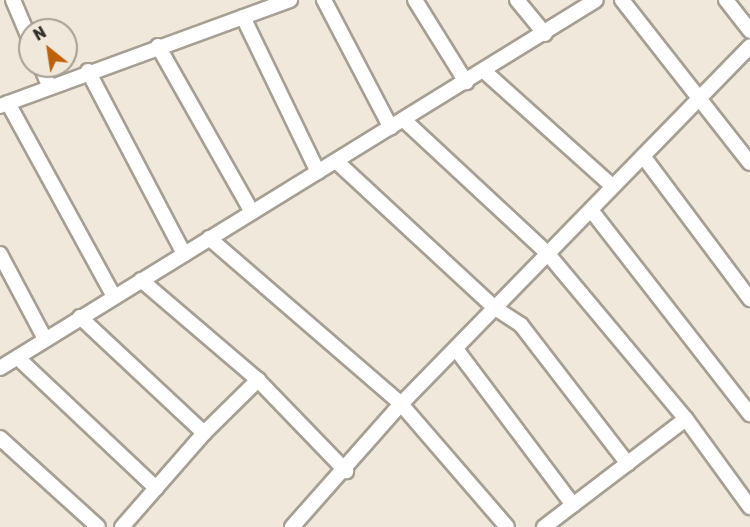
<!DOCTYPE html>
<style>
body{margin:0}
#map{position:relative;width:750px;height:527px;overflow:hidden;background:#f0e9db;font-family:Rubik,sans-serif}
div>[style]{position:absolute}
.roads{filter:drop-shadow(2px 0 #a69f93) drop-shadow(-2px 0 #a69f93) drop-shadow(0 2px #a69f93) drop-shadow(0 -2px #a69f93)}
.street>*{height:14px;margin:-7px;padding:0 7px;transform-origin:7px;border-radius:7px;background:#fff}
span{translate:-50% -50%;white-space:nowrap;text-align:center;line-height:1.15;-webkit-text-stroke:5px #f0e9db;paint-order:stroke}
.north{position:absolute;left:18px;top:18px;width:60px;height:60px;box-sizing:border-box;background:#f0e9db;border:2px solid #a49f94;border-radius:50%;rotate:330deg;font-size:16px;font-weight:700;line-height:24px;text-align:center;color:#312f29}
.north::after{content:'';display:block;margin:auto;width:21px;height:27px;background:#bd610b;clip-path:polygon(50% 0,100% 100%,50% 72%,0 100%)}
</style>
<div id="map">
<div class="roads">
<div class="street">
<div style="left:13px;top:0;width:43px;rotate:67deg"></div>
<div style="left:324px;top:0;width:144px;rotate:62.4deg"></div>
<div style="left:415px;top:0;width:97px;rotate:58.1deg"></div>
<div style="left:517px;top:0;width:44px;rotate:50.5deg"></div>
<div style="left:622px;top:0;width:207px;rotate:51.9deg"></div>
<div style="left:726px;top:0;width:39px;rotate:52deg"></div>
<div style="left:243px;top:17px;width:172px;rotate:64.2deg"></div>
<div style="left:158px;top:46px;width:191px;rotate:60.5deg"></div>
<div style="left:41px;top:66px;width:22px;rotate:68deg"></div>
<div style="left:88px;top:71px;width:207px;rotate:62.3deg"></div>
<div style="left:484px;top:71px;width:172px;rotate:41.9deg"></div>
<div style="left:8px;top:103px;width:221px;rotate:61.3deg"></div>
<div style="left:0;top:106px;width:309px;rotate:-20.1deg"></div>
<div style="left:404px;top:120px;width:197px;rotate:42.9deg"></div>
<div style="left:548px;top:254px;width:215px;rotate:50.1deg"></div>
<div style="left:686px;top:419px;width:109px;rotate:54deg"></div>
<div style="left:643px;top:156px;width:179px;rotate:53.2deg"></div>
<div style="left:336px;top:161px;width:217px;rotate:42.8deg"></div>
<div style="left:495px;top:308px;width:31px;rotate:33deg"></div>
<div style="left:521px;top:325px;width:175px;rotate:52.4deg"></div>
<div style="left:591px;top:210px;width:259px;rotate:52.1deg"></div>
<div style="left:209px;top:238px;width:254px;rotate:40.8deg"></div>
<div style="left:401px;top:404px;width:162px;rotate:49.2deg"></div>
<div style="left:0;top:254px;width:96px;rotate:62.1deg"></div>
<div style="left:141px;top:280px;width:154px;rotate:40.5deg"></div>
<div style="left:258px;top:380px;width:127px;rotate:46deg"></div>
<div style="left:80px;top:317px;width:170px;rotate:43.1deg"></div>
<div style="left:456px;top:349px;width:195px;rotate:53.1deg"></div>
<div style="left:18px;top:358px;width:190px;rotate:43.3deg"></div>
<div style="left:0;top:368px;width:700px;rotate:-31.69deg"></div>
<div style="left:0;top:438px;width:132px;rotate:42.2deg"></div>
<div style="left:122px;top:527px;width:125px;rotate:-48.9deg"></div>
<div style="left:204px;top:433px;width:76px;rotate:-44.5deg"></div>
<div style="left:292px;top:527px;width:164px;rotate:-48.5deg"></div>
<div style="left:401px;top:404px;width:500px;rotate:-45.7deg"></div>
<div style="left:544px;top:527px;width:178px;rotate:-37.3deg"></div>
</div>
</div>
<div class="north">N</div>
</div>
